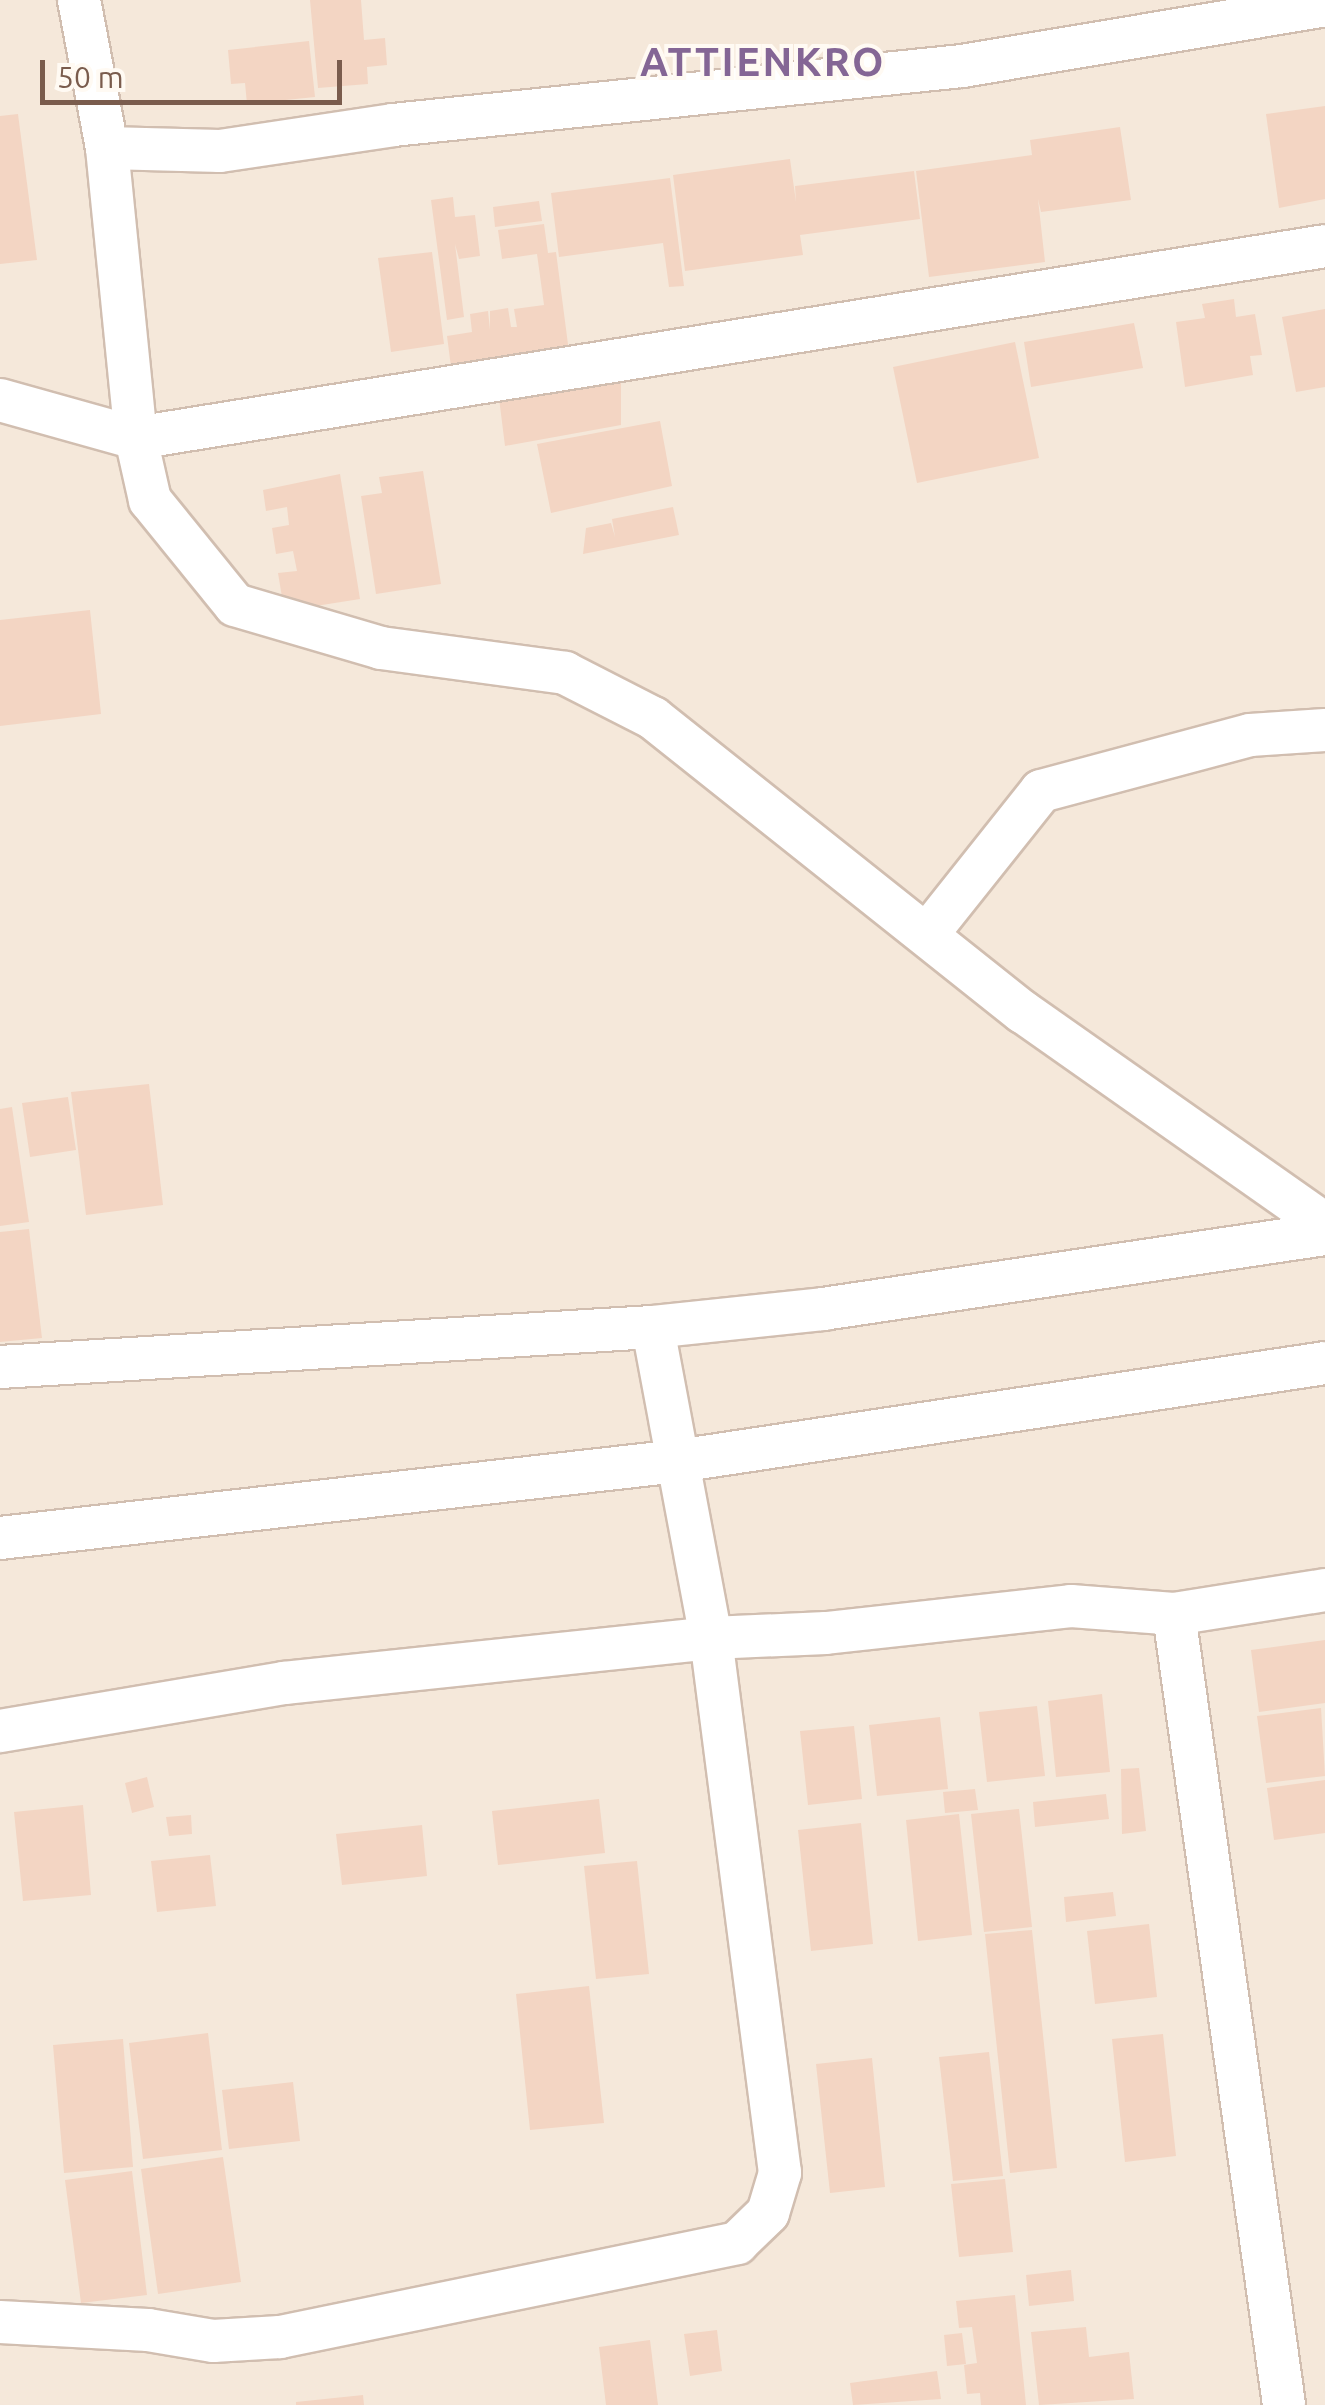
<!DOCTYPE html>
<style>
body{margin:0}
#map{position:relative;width:1325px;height:2405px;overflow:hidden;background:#fdf6ec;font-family:Ubuntu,sans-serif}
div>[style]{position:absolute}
.residential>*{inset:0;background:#f5e8da}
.building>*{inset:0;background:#f3d5c3}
.roads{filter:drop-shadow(2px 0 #d1beb0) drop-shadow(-2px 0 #d1beb0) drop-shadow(0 2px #d1beb0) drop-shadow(0 -2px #d1beb0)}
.street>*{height:42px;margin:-21px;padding:0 21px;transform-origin:21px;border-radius:21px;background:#fff}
span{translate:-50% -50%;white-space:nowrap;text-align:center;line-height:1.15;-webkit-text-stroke:8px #fffaf3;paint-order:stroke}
.district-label{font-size:40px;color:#846695;font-weight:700;letter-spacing:2.5px}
.scale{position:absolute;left:40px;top:60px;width:302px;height:45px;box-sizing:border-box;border:5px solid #7a5c4d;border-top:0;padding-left:12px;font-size:30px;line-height:35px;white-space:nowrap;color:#7a5c4d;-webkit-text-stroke:8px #fffaf3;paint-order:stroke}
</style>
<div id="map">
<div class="residential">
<div style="clip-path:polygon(0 0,1325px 0,1325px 2405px,0 2405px)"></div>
</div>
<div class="building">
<div style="clip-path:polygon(310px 0,361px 0,364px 40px,385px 38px,387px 65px,367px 67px,368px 84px,318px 88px)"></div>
<div style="clip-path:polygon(309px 41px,315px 97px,247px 104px,245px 83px,231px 84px,228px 50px)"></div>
<div style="clip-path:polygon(1325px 106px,1325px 199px,1279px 208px,1266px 114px)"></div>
<div style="clip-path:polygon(18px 114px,37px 260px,0 264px,0 116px)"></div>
<div style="clip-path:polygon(1120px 127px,1131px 200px,1041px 212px,1038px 199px,1045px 262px,929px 277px,916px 171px,1032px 155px,1030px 140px)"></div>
<div style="clip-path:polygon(790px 159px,796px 202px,795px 186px,914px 171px,920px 219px,800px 235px,803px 255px,685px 271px,673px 175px)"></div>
<div style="clip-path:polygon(670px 178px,684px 286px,669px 287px,663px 243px,559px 257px,551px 193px)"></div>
<div style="clip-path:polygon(453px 197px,455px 217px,475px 215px,480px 256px,459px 259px,455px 244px,464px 317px,447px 320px,431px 200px)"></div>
<div style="clip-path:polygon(539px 201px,542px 221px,495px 227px,493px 207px)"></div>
<div style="clip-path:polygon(544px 224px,548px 253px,556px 252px,572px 375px,454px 390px,447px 336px,472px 332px,470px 314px,488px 311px,490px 330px,490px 311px,508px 308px,511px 327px,517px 327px,514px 309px,544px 305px,537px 254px,502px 259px,498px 230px)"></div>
<div style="clip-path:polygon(432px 252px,444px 344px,391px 352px,378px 258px)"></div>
<div style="clip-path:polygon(1234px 299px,1236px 317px,1255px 314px,1262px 355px,1250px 356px,1253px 375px,1185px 387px,1176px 322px,1205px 318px,1202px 304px)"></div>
<div style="clip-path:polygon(1325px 309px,1325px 387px,1296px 392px,1282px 317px)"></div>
<div style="clip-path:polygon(1134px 323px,1143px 368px,1031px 387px,1024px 342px)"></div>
<div style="clip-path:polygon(1015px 342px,1039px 458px,917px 483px,893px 367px)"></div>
<div style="clip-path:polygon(621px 373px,621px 425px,505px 446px,499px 398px)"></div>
<div style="clip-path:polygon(660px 421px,672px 486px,551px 513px,537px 444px)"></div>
<div style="clip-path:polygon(423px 471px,441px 584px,376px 594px,361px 496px,382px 493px,379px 477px)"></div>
<div style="clip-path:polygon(340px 474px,360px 599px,303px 608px,301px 600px,283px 603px,278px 573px,297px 571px,293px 551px,276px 554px,272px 528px,289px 525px,287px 507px,266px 511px,263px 490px)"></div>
<div style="clip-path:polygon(673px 507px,679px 535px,583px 554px,586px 528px,611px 523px,615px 537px,612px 519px)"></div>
<div style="clip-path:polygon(90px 610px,101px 714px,0 726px,0 620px)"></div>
<div style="clip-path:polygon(149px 1084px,163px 1205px,86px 1215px,71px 1092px)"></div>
<div style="clip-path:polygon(68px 1097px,76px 1150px,30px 1157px,22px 1103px)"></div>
<div style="clip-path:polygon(12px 1107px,29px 1222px,0 1226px,0 1109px)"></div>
<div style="clip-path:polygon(29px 1229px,42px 1338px,0 1342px,0 1232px)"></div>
<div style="clip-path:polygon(1325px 1640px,1325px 1703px,1259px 1712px,1251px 1650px)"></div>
<div style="clip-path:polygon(1102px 1694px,1110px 1772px,1056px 1777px,1048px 1701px)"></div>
<div style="clip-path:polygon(1037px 1706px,1045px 1776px,987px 1782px,979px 1712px)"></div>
<div style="clip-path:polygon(1321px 1708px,1325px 1776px,1266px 1783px,1257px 1716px)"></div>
<div style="clip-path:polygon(940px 1717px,948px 1789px,877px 1796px,869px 1725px)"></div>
<div style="clip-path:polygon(854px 1726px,862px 1799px,808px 1805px,800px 1731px)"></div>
<div style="clip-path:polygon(1139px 1768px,1146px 1831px,1122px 1834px,1121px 1769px)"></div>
<div style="clip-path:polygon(147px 1777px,154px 1807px,132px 1813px,125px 1783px)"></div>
<div style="clip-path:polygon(1325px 1780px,1325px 1833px,1274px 1840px,1267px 1788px)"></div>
<div style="clip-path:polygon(975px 1789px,978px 1810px,945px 1813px,943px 1792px)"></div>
<div style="clip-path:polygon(1106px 1794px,1109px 1819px,1035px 1827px,1033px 1802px)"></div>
<div style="clip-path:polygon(599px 1799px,605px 1853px,498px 1865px,492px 1811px)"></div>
<div style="clip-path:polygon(83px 1805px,91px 1895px,23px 1901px,14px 1812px)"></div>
<div style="clip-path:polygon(1019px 1809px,1032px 1927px,984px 1932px,971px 1814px)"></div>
<div style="clip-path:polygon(959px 1814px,972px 1935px,918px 1941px,906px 1820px)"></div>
<div style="clip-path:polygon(191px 1815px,192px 1834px,169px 1836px,166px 1817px)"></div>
<div style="clip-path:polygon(861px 1823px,873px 1944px,811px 1951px,798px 1830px)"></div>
<div style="clip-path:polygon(422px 1825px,427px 1876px,342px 1885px,336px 1834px)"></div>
<div style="clip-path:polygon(210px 1855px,216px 1906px,157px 1912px,151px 1861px)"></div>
<div style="clip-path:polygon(637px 1861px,649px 1974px,596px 1979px,584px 1866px)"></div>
<div style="clip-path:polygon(1113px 1892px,1116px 1916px,1066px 1922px,1064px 1897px)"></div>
<div style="clip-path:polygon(1149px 1924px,1157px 1997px,1095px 2004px,1087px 1931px)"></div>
<div style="clip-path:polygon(1032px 1930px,1057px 2168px,1010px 2173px,985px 1934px)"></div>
<div style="clip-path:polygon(589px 1986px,604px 2123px,530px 2130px,516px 1994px)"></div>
<div style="clip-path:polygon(208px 2033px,222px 2150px,143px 2159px,129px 2043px)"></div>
<div style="clip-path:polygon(1163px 2034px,1176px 2156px,1125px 2162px,1112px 2039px)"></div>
<div style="clip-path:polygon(123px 2039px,133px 2167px,64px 2173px,53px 2045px)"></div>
<div style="clip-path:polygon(989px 2052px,1003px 2176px,953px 2181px,939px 2057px)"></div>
<div style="clip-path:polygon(872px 2058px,885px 2187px,830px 2193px,816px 2064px)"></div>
<div style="clip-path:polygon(293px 2082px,300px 2141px,229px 2149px,222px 2090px)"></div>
<div style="clip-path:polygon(223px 2157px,241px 2282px,158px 2294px,141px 2169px)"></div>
<div style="clip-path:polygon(132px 2171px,147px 2295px,81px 2303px,65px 2180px)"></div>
<div style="clip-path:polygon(1005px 2179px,1013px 2252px,959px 2257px,951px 2184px)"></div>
<div style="clip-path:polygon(1071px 2270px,1074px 2301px,1029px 2306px,1026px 2275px)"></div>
<div style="clip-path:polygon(1015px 2295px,1026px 2405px,981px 2405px,980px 2393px,967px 2394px,964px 2365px,977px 2363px,972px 2327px,959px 2328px,956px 2301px)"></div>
<div style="clip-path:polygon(1086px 2327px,1089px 2357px,1129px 2352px,1134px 2399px,1039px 2405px,1031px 2332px)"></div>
<div style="clip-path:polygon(717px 2330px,722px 2371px,690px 2376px,684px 2334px)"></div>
<div style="clip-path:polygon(962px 2333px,966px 2364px,947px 2366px,944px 2335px)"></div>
<div style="clip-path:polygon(650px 2340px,658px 2405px,606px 2405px,599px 2347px)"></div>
<div style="clip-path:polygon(937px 2371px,941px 2399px,853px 2405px,850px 2383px)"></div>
<div style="clip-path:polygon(363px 2395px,364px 2405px,296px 2405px,296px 2402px)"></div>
</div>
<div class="roads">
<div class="street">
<div style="left:79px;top:0;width:151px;rotate:79.3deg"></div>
<div style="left:107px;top:148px;width:291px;rotate:84.3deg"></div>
<div style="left:136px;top:438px;width:1204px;rotate:-9.17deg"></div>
<div style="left:107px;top:148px;width:113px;rotate:1.5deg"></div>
<div style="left:220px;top:151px;width:175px;rotate:-8.5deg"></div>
<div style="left:393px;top:125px;width:572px;rotate:-5.92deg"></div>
<div style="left:962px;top:66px;width:368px;rotate:-9.5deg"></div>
<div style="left:0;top:400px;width:141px;rotate:15.6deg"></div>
<div style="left:136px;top:438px;width:64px;rotate:77.3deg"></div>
<div style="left:150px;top:500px;width:135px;rotate:51deg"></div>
<div style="left:235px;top:605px;width:152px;rotate:16.4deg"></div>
<div style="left:381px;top:648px;width:186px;rotate:7.7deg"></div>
<div style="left:565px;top:673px;width:99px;rotate:27.1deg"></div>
<div style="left:653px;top:718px;width:473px;rotate:38.5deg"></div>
<div style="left:1023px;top:1012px;width:369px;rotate:35.1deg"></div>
<div style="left:929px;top:932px;width:180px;rotate:-51.5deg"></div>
<div style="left:1041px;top:791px;width:216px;rotate:-15deg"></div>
<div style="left:1250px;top:735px;width:75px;rotate:-3.8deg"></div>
<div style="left:0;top:1367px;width:654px;rotate:-3.51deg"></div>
<div style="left:653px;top:1327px;width:171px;rotate:-6deg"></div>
<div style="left:823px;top:1309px;width:508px;rotate:-8.5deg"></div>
<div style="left:0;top:1538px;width:682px;rotate:-6.48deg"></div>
<div style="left:678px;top:1461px;width:654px;rotate:-8.61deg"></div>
<div style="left:1174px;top:1614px;width:799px;rotate:82.08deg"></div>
<div style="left:0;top:1731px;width:288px;rotate:-9.6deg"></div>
<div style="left:284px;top:1683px;width:429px;rotate:-6deg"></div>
<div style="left:711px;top:1638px;width:115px;rotate:-2.5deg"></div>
<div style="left:826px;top:1633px;width:246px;rotate:-6.3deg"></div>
<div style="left:1071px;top:1606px;width:103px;rotate:4.4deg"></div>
<div style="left:1174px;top:1614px;width:153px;rotate:-9deg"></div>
<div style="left:0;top:2322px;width:148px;rotate:3.1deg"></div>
<div style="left:148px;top:2330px;width:66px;rotate:9.6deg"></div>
<div style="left:213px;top:2341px;width:67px;rotate:-3.4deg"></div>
<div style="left:280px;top:2337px;width:467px;rotate:-11.6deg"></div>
<div style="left:737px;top:2243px;width:43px;rotate:-44.1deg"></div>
<div style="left:768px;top:2213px;width:42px;rotate:-73.3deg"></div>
<div style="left:780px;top:2173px;width:539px;rotate:-97.35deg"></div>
<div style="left:711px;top:1638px;width:316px;rotate:-100.6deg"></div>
</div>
</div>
<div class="district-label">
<span style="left:763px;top:62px">ATTIENKRO</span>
</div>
<div class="scale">50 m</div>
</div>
